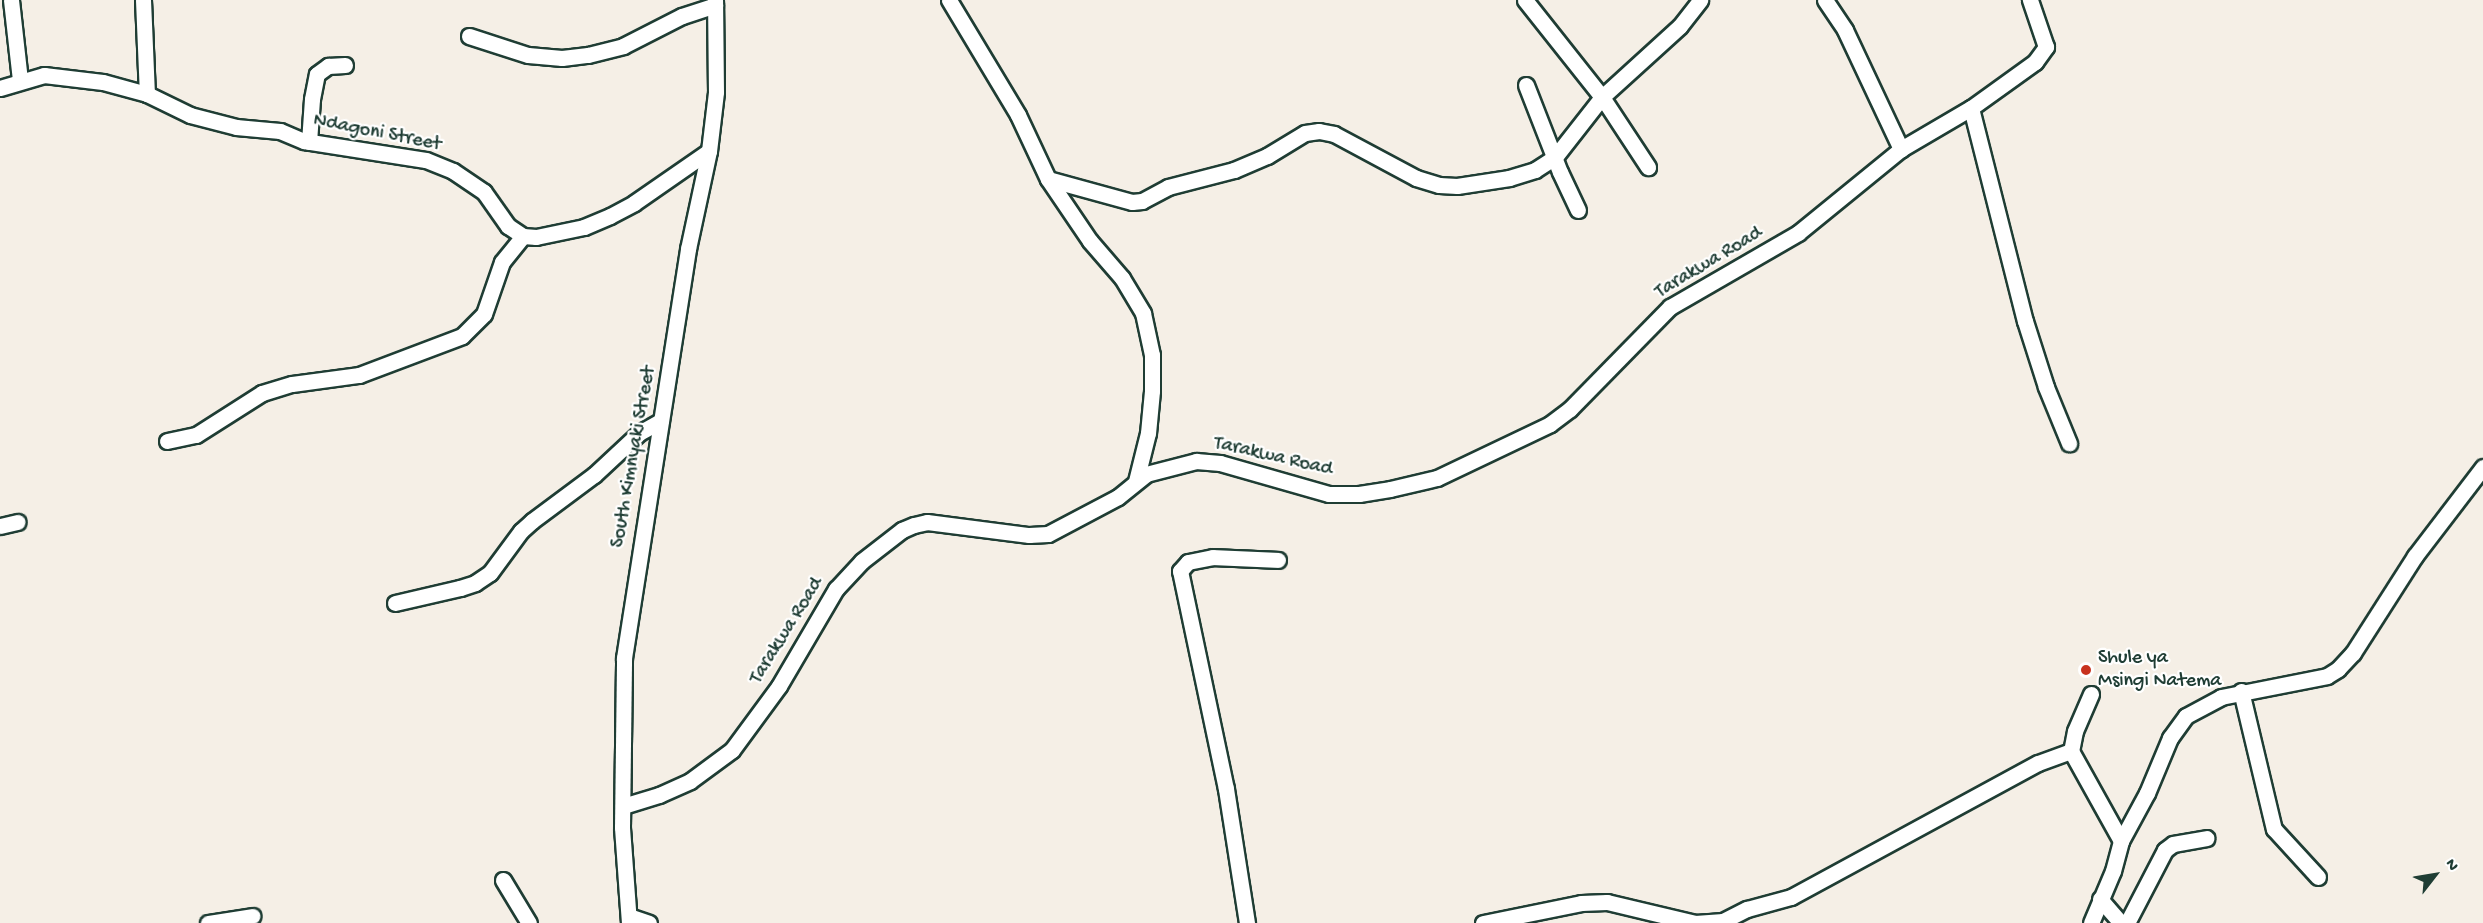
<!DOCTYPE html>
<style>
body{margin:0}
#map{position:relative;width:2483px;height:923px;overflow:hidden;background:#f5efe6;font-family:"Gochi Hand",sans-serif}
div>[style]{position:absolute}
.roads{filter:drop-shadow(2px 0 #1f3d34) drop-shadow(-2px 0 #1f3d34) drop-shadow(0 2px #1f3d34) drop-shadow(0 -2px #1f3d34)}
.minor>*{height:15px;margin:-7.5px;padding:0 7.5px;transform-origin:7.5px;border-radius:7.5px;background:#fff}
.dots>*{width:16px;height:16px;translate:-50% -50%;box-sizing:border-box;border:3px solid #fff;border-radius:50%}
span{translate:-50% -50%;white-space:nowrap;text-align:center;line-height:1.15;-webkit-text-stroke:4.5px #fff;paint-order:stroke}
.street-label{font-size:20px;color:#1f3d34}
.poi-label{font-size:20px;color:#1f3d34}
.left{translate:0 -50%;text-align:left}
.north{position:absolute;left:2405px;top:845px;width:60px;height:60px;-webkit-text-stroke:4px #fff;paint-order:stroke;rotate:59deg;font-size:16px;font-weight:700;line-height:24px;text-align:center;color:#1f3d34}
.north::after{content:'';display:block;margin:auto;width:21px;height:27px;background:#1f3d34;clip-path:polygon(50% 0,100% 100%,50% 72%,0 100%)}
</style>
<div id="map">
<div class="roads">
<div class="minor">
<div style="left:11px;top:0;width:81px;rotate:83.6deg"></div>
<div style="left:143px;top:0;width:94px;rotate:87.6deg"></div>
<div style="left:949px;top:0;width:134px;rotate:59deg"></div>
<div style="left:1018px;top:115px;width:71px;rotate:64.9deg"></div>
<div style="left:1048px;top:179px;width:75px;rotate:55.9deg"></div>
<div style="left:1090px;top:241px;width:49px;rotate:49.1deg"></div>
<div style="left:1122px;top:278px;width:41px;rotate:59deg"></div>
<div style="left:1143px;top:313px;width:43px;rotate:77.9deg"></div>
<div style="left:1152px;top:355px;width:36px;rotate:90deg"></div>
<div style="left:1152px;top:391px;width:42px;rotate:95.4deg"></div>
<div style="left:1148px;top:433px;width:49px;rotate:104deg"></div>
<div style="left:1525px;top:0;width:124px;rotate:51.6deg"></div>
<div style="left:1602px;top:97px;width:84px;rotate:56.7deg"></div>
<div style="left:1825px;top:0;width:36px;rotate:56deg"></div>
<div style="left:1845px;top:30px;width:132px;rotate:64.8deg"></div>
<div style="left:469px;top:36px;width:62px;rotate:17.9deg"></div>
<div style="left:528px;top:55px;width:34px;rotate:5deg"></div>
<div style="left:562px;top:58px;width:26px;rotate:-7deg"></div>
<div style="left:588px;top:55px;width:36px;rotate:-14deg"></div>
<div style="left:623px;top:46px;width:66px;rotate:-27deg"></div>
<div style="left:682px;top:16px;width:35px;rotate:-18deg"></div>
<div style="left:1526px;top:85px;width:93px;rotate:68.7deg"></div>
<div style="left:1560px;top:172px;width:42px;rotate:64.7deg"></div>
<div style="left:0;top:88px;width:46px;rotate:-16.5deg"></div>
<div style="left:44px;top:75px;width:59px;rotate:6.8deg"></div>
<div style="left:103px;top:82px;width:46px;rotate:15.3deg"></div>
<div style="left:147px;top:94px;width:48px;rotate:26deg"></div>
<div style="left:190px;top:115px;width:48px;rotate:14.6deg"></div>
<div style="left:236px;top:127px;width:44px;rotate:5.2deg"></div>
<div style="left:280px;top:131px;width:26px;rotate:23deg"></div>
<div style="left:304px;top:141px;width:123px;rotate:8.9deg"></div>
<div style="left:426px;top:160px;width:29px;rotate:22deg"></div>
<div style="left:453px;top:171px;width:37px;rotate:34deg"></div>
<div style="left:484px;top:192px;width:42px;rotate:54.8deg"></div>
<div style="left:508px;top:226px;width:18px;rotate:34deg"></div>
<div style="left:523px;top:236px;width:13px;rotate:4deg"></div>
<div style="left:536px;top:237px;width:49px;rotate:-11.8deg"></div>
<div style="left:584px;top:227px;width:28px;rotate:-23deg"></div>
<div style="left:610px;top:216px;width:27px;rotate:-28deg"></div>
<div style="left:634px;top:203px;width:91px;rotate:-34.7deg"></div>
<div style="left:1971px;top:108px;width:220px;rotate:75.8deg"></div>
<div style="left:2025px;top:321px;width:69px;rotate:72.3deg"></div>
<div style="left:2046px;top:387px;width:61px;rotate:67.7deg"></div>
<div style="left:309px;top:142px;width:43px;rotate:-86deg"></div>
<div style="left:312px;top:99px;width:25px;rotate:-79deg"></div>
<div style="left:317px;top:74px;width:14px;rotate:-36deg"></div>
<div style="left:328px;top:66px;width:17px;rotate:-3deg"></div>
<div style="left:1048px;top:179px;width:87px;rotate:15.3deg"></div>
<div style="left:1132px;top:202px;width:10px;rotate:-6deg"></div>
<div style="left:1142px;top:201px;width:30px;rotate:-28deg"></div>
<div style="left:1168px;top:187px;width:68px;rotate:-14.4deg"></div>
<div style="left:1234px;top:170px;width:36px;rotate:-23deg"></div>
<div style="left:1267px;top:156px;width:44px;rotate:-31.2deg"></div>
<div style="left:1305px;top:133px;width:14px;rotate:-8deg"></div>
<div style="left:1319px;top:131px;width:15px;rotate:11deg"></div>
<div style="left:1334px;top:134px;width:93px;rotate:28.2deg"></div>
<div style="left:1416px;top:178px;width:24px;rotate:17deg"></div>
<div style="left:1439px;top:185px;width:18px;rotate:3deg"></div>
<div style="left:1457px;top:186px;width:53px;rotate:-8.7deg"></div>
<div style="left:1509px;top:178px;width:27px;rotate:-17deg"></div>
<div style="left:1535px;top:170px;width:24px;rotate:-33deg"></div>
<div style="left:1555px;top:157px;width:76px;rotate:-51.9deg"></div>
<div style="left:1602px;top:97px;width:105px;rotate:-42.3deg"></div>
<div style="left:1680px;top:26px;width:33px;rotate:-52deg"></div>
<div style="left:167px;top:441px;width:30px;rotate:-12deg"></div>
<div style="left:196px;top:435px;width:78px;rotate:-32.5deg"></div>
<div style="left:262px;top:393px;width:31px;rotate:-17deg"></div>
<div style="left:292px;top:384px;width:68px;rotate:-7.7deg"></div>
<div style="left:359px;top:375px;width:110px;rotate:-20.7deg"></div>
<div style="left:462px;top:336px;width:31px;rotate:-45deg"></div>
<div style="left:484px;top:314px;width:55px;rotate:-70.9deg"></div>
<div style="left:502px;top:262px;width:33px;rotate:-51deg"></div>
<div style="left:0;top:526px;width:18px;rotate:-13deg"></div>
<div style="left:395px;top:603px;width:67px;rotate:-13deg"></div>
<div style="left:460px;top:588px;width:16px;rotate:-18deg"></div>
<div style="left:475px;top:583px;width:18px;rotate:-34deg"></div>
<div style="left:490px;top:573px;width:52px;rotate:-53.6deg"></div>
<div style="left:521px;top:531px;width:15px;rotate:-42deg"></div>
<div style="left:532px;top:521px;width:77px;rotate:-36.6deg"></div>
<div style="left:594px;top:475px;width:62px;rotate:-43deg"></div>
<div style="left:639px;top:433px;width:25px;rotate:-29deg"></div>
<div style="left:2241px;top:691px;width:142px;rotate:76.6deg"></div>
<div style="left:2274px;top:829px;width:65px;rotate:47.5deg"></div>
<div style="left:2091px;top:694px;width:40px;rotate:113.4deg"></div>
<div style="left:2075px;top:731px;width:20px;rotate:101deg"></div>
<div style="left:2071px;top:751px;width:103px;rotate:60.9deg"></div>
<div style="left:623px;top:806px;width:38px;rotate:-17deg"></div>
<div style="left:659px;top:795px;width:34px;rotate:-24deg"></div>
<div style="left:690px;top:781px;width:52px;rotate:-36.4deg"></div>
<div style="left:732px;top:750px;width:79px;rotate:-53.7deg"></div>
<div style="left:779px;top:686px;width:113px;rotate:-59.6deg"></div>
<div style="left:836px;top:589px;width:38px;rotate:-47deg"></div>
<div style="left:862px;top:561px;width:51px;rotate:-37.8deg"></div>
<div style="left:902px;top:530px;width:13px;rotate:-23deg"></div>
<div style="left:914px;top:525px;width:13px;rotate:-13deg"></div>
<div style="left:927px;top:522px;width:103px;rotate:7.3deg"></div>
<div style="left:1029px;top:535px;width:19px;rotate:-3deg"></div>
<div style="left:1048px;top:534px;width:79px;rotate:-27.9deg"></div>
<div style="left:1118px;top:497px;width:36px;rotate:-39deg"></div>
<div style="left:1146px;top:474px;width:52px;rotate:-14.6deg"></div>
<div style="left:1196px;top:461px;width:24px;rotate:5deg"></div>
<div style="left:1220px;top:463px;width:113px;rotate:15.9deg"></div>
<div style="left:1329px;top:494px;width:30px"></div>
<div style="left:1359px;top:494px;width:31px;rotate:-9deg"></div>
<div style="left:1390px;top:489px;width:48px;rotate:-13.2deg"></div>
<div style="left:1437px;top:478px;width:125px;rotate:-25.5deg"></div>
<div style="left:1550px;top:424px;width:25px;rotate:-37deg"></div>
<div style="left:1570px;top:409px;width:143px;rotate:-45.6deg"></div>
<div style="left:1670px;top:307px;width:148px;rotate:-30deg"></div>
<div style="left:1798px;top:233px;width:133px;rotate:-39.2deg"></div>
<div style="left:1901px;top:149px;width:81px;rotate:-30.4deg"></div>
<div style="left:1971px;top:108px;width:79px;rotate:-35.7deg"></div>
<div style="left:2035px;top:62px;width:19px;rotate:-54deg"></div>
<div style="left:2046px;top:47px;width:50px;rotate:-108.8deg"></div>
<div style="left:503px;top:880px;width:50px;rotate:58.8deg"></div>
<div style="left:2100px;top:899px;width:32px;rotate:49deg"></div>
<div style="left:629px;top:916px;width:21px;rotate:19deg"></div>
<div style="left:208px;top:923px;width:45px;rotate:-9deg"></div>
<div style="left:629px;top:923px;width:96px;rotate:-94.2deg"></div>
<div style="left:622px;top:827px;width:169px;rotate:-89.3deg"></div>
<div style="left:624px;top:658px;width:414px;rotate:-81.1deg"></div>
<div style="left:688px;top:249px;width:100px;rotate:-77.9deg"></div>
<div style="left:709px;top:151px;width:59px;rotate:-83.2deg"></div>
<div style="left:716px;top:92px;width:92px;rotate:-90.6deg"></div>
<div style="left:1247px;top:923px;width:136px;rotate:-98.9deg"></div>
<div style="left:1226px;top:789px;width:223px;rotate:-101.9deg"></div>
<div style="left:1180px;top:571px;width:12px;rotate:-48deg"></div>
<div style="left:1188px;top:562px;width:25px;rotate:-11deg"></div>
<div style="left:1213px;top:557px;width:65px;rotate:2.6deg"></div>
<div style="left:1483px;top:923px;width:100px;rotate:-11.5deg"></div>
<div style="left:1581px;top:903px;width:26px;rotate:-2deg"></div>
<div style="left:1607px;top:902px;width:90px;rotate:13.4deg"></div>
<div style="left:1695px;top:923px;width:28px;rotate:-4deg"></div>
<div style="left:1723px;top:921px;width:27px;rotate:-27deg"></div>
<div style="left:1747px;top:909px;width:46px;rotate:-15.3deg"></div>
<div style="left:1791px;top:897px;width:281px;rotate:-28.5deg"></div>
<div style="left:2038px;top:763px;width:35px;rotate:-20deg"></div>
<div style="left:2091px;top:923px;width:56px;rotate:-67.1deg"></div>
<div style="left:2113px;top:871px;width:31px;rotate:-75deg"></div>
<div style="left:2121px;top:841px;width:55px;rotate:-61.6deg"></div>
<div style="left:2147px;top:793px;width:60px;rotate:-67.3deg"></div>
<div style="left:2170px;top:738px;width:27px;rotate:-54deg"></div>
<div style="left:2186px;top:716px;width:40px;rotate:-28deg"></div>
<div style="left:2221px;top:697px;width:108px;rotate:-11.2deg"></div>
<div style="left:2327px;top:676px;width:13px;rotate:-32deg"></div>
<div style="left:2338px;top:669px;width:22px;rotate:-47deg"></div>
<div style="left:2353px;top:653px;width:115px;rotate:-57.4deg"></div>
<div style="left:2415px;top:556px;width:112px;rotate:-52.6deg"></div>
<div style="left:2127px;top:923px;width:82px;rotate:-62.5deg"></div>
<div style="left:2165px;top:850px;width:10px;rotate:-37deg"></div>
<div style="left:2173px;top:844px;width:34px;rotate:-10deg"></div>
</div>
</div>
<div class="dots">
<div style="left:2086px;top:670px;background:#c8321e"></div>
</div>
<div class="street-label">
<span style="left:377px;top:133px;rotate:11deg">Ndagoni Street</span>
<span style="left:1709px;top:263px;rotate:-31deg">Tarakwa Road</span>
<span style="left:634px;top:457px;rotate:-80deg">South Kimnyaki Street</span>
<span style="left:1273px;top:457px;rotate:13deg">Tarakwa Road</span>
<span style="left:787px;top:631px;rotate:-58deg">Tarakwa Road</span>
</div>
<div class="poi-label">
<span class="left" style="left:2098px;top:670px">Shule ya<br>Msingi Natema</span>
</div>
<div class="north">N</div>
</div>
